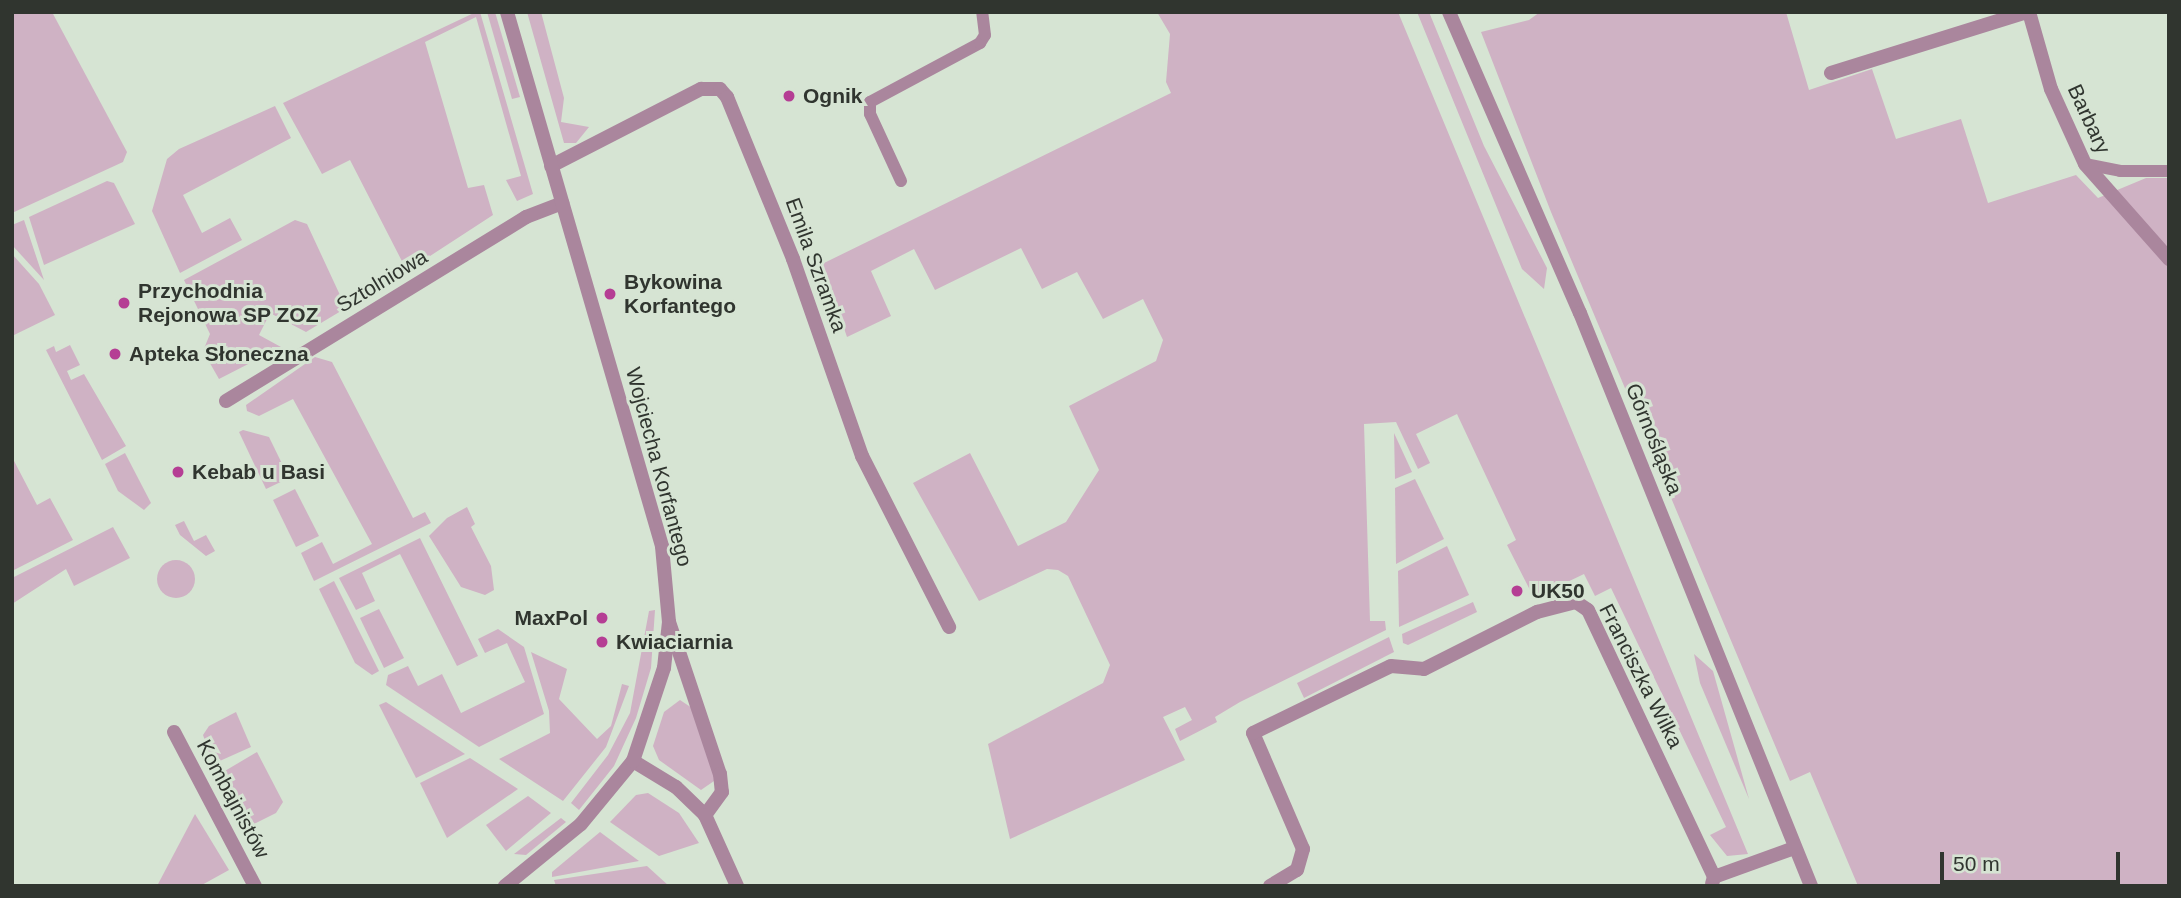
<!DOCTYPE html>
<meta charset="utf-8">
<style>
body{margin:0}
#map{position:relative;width:2181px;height:898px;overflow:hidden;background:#d6e4d3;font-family:Arial,sans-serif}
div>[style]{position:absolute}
.green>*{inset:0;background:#cfb2c4}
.round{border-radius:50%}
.service>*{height:12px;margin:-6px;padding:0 6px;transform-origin:6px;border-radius:6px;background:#aa869d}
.minor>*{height:14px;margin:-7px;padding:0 7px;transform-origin:7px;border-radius:7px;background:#aa869d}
.tertiary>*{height:14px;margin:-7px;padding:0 7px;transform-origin:7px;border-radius:7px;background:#aa869d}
.dots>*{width:19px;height:19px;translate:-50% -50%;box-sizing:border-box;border:4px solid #d6e4d3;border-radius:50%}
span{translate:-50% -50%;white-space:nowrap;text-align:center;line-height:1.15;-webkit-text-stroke:6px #d6e4d3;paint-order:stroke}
.poi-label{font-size:21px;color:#30352f;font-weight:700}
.left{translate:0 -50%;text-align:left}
.right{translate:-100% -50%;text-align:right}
.street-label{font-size:21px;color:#30352f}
.frame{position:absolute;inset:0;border:14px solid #30352f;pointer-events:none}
.scale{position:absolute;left:1940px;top:852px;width:180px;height:32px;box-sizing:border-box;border:4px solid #30352f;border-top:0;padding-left:9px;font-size:21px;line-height:24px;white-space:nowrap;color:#30352f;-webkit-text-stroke:5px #d6e4d3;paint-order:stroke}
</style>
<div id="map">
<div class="green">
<div style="clip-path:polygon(12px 12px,52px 12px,127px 152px,123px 162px,12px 213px)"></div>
<div style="clip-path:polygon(476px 12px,480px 12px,533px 194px,517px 201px,506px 180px,521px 176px,476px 17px,425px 42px,468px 188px,484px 185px,493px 215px,407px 271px,350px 160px,322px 174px,283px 103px)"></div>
<div style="clip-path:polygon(487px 12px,495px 12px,520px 97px,512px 99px)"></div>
<div style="clip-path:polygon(527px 12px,541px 12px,564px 98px,561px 122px,589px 127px,576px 143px,564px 143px)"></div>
<div style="clip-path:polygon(1157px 12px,1398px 12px,1748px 854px,1727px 856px,1710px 835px,1726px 827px,1611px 588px,1595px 596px,1584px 574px,1534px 598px,1507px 545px,1516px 540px,1457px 414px,1416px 434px,1430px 463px,1418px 469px,1396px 422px,1364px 424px,1370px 621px,1385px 621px,1386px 630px,1240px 702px,1215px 717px,1217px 722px,1180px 741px,1175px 729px,1192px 720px,1185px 707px,1163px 717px,1185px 760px,1010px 839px,988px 744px,1103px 683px,1110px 665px,1068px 576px,1058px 570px,1047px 569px,979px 601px,913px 483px,970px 453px,1018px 546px,1066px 522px,1099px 470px,1069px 406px,1156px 361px,1163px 340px,1143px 299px,1103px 319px,1077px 272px,1042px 289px,1021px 248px,935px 290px,914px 249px,871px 271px,891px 316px,847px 337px,822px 264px,1171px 93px,1166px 82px,1170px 34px)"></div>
<div style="clip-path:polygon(1417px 12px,1429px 12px,1484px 146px,1547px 268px,1544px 289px,1522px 269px)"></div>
<div style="clip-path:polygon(1540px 12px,1786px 12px,1809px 90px,1872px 69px,1896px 139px,1961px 119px,1988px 203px,2076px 175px,2098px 198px,2146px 178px,2169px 178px,2169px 886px,1858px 886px,1810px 772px,1790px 781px,1551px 212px,1481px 32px,1529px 20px)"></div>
<div style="clip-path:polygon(275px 106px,291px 138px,183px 195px,202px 233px,230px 218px,242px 240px,180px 273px,152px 211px,167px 159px,179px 149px)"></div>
<div style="clip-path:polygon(107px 181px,114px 183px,135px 224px,44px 265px,29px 217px)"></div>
<div style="clip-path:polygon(24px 220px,44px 280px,12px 245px,12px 225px)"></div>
<div style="clip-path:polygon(295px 220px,307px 224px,346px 308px,306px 332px,270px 313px,259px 335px,281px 347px,219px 379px,203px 351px,210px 334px,184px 280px)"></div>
<div style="clip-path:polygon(12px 254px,39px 284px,55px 315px,12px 336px)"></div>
<div style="clip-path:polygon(70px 345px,80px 365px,67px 371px,71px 380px,84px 374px,126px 446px,102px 460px,46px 350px,54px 346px,56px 352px)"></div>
<div style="clip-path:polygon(315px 357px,332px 362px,413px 518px,425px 512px,431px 523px,314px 581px,301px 553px,322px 542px,333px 564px,372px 544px,293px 399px,259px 416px,247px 411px,246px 405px)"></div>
<div style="clip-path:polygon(243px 430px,269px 437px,289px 478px,266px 489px,239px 432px)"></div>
<div style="clip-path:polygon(1394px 433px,1412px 472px,1395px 479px)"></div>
<div style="clip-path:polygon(125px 453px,151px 503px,144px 510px,118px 491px,105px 464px)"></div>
<div style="clip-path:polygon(12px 457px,37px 505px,50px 498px,73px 540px,12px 571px)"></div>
<div style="clip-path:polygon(1415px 479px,1444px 539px,1396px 564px,1395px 488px)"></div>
<div style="clip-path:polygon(295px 489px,319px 536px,296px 547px,273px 500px)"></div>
<div style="clip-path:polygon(467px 507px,475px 524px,471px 527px,491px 566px,494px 590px,485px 595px,461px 587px,429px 536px,447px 518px)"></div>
<div style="clip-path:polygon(184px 521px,194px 541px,206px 535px,215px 551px,206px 556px,180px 535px,175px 525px)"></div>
<div style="clip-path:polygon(113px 527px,130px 558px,74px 586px,66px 569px,12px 604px,12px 578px)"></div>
<div style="clip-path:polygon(420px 538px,478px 656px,457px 666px,400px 554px,362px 573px,375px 601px,356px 610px,339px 578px)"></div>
<div style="clip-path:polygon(1447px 546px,1469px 595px,1399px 627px,1398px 571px)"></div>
<div class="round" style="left:157px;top:560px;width:38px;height:38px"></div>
<div style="clip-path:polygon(334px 581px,379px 671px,372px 675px,355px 663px,319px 589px)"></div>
<div style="clip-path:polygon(1473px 602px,1477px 612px,1408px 645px,1403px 643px,1402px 634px)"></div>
<div style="clip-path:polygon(379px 609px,404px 658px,384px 668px,360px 618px)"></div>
<div style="clip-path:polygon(655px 610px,651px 668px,636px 718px,614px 766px,579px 810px,571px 803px,608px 755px,630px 713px,649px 611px)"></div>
<div style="clip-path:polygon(498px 629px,524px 647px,544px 714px,479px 747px,386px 685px,388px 675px,408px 666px,418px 686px,442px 674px,461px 713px,525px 682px,507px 643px,485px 653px,478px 639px)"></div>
<div style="clip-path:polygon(1389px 637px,1394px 652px,1304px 698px,1297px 683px)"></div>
<div style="clip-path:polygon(531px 652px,567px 669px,559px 699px,597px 739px,611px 726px,622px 684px,629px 686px,606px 747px,563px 801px,499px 759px,550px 733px,549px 711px)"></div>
<div style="clip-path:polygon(1694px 654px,1713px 671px,1749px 799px,1700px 683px)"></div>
<div style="clip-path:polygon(680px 700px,695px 710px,715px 773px,714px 781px,701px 790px,659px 760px,653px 746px,664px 712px)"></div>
<div style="clip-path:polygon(386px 702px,465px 754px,416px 778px,379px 705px)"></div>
<div style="clip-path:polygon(236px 712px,251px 747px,213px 764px,203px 735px,209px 726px)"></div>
<div style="clip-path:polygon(257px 752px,283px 802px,276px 813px,246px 828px,218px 775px)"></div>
<div style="clip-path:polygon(470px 758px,518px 789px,447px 838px,420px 783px)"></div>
<div style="clip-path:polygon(648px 793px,679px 813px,699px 843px,659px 856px,610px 822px,636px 795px)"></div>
<div style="clip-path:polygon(528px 796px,551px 813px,506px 851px,486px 825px)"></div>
<div style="clip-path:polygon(195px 814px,229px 870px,200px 886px,157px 886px)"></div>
<div style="clip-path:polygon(561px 818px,566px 822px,526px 855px,514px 854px)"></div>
<div style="clip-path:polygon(600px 832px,639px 861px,552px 877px,552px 872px)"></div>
<div style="clip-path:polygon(647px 866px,669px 886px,556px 886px,554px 880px)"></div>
</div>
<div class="service">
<div style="left:2085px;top:164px;width:36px;rotate:11deg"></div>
<div style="left:2120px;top:171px;width:49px"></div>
<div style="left:901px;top:181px;width:74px;rotate:-114.8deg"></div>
<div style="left:870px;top:114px;width:12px;rotate:-90deg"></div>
<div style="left:870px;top:102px;width:125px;rotate:-28.2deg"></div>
<div style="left:980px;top:43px;width:9px;rotate:-58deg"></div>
<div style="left:985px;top:35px;width:23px;rotate:-97deg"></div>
</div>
<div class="minor">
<div style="left:2029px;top:12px;width:80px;rotate:74.1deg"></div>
<div style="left:2051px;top:89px;width:82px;rotate:65.6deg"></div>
<div style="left:2085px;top:164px;width:127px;rotate:48.5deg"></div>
<div style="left:1831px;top:73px;width:205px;rotate:-17.3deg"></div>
<div style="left:551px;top:166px;width:169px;rotate:-27.2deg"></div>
<div style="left:701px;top:89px;width:19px"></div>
<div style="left:720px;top:89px;width:11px;rotate:49deg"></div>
<div style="left:727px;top:97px;width:175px;rotate:67.8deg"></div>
<div style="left:793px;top:259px;width:209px;rotate:70.7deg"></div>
<div style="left:862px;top:456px;width:192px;rotate:63deg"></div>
<div style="left:226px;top:401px;width:352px;rotate:-31.5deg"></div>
<div style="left:526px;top:217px;width:39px;rotate:-21deg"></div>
<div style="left:669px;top:622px;width:160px;rotate:71.5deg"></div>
<div style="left:720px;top:774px;width:18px;rotate:84deg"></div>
<div style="left:722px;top:792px;width:29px;rotate:126deg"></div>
<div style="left:174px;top:732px;width:174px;rotate:62.3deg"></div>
<div style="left:633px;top:761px;width:50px;rotate:31.2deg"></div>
<div style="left:676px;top:787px;width:40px;rotate:44deg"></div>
<div style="left:705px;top:815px;width:78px;rotate:65.7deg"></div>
<div style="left:1712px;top:884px;width:7px;rotate:-74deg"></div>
<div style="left:1714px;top:877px;width:85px;rotate:-19.9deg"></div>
<div style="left:1270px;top:886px;width:31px;rotate:-31deg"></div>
<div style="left:1297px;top:870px;width:22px;rotate:-74deg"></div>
<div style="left:1303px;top:849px;width:126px;rotate:-113.3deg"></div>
<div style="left:1253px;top:733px;width:153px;rotate:-25.9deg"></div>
<div style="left:1391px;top:666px;width:33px;rotate:5deg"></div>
<div style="left:1424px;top:669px;width:127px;rotate:-26.8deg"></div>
<div style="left:1537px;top:612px;width:40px;rotate:-14.4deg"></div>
<div style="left:1576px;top:602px;width:14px;rotate:34deg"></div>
<div style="left:1588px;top:610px;width:295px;rotate:64.7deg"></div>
</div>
<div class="tertiary">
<div style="left:1449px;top:12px;width:328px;rotate:66.5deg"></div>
<div style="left:1580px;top:313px;width:618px;rotate:68.04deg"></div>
<div style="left:505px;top:886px;width:98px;rotate:-39.2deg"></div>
<div style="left:581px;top:824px;width:82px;rotate:-50.5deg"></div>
<div style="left:633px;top:761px;width:98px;rotate:-71.6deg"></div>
<div style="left:664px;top:668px;width:46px;rotate:-83.8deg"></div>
<div style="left:669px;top:622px;width:76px;rotate:-95.3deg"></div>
<div style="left:662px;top:546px;width:556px;rotate:-106.19deg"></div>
</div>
<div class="dots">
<div style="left:789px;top:96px;background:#b53e94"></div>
<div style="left:610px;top:294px;background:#b53e94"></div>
<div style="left:124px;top:303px;background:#b53e94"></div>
<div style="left:115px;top:354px;background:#b53e94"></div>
<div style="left:178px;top:472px;background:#b53e94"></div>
<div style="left:1517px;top:591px;background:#b53e94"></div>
<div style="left:602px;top:618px;background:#b53e94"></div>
<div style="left:602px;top:642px;background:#b53e94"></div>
</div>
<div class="poi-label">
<span class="left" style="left:803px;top:96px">Ognik</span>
<span class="left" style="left:624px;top:294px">Bykowina<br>Korfantego</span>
<span class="left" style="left:138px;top:303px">Przychodnia<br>Rejonowa SP ZOZ</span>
<span class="left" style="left:129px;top:354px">Apteka Słoneczna</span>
<span class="left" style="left:192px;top:472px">Kebab u Basi</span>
<span class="left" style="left:1531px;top:591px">UK50</span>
<span class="right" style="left:588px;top:618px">MaxPol</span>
<span class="left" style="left:616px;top:642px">Kwiaciarnia</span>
</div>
<div class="street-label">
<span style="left:2089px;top:119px;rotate:65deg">Barbary</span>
<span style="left:816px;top:265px;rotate:70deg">Emila Szramka</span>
<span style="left:382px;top:281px;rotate:-31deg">Sztolniowa</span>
<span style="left:1654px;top:439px;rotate:68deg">Górnośląska</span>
<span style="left:659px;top:467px;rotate:75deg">Wojciecha Korfantego</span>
<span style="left:1641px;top:676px;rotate:63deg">Franciszka Wilka</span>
<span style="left:233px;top:799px;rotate:62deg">Kombajnistów</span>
</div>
<div class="frame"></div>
<div class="scale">50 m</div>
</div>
